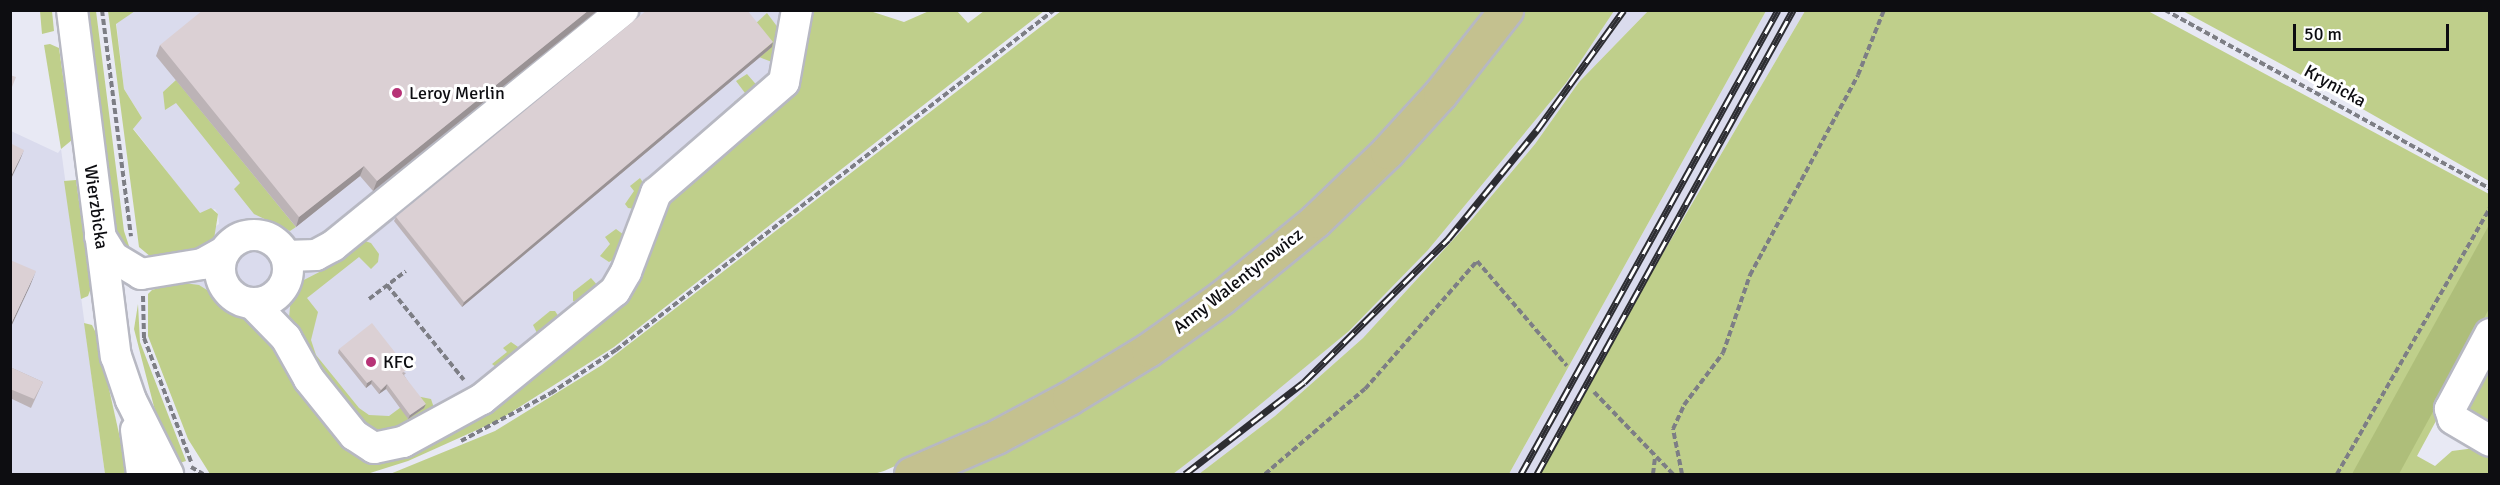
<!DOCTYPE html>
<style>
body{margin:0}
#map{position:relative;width:2500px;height:485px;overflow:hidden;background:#e8e9f4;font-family:Signika,sans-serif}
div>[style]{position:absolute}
.built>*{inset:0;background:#dadbed}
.green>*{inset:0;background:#bfcf8b}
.forest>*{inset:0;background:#aebe7a}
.path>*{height:4px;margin-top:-2px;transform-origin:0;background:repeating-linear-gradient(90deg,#7d7e85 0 6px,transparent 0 9px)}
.roads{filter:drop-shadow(2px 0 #b7b8c2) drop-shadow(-2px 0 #b7b8c2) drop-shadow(0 2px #b7b8c2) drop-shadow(0 -2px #b7b8c2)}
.minor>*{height:30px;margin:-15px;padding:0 15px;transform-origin:15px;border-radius:15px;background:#fff}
.minor>.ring{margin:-15px;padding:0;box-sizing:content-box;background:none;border:30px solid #fff;border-radius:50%}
.major>*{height:33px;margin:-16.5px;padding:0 16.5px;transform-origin:16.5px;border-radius:16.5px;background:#c4c18f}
.rail>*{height:7px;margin-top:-3.5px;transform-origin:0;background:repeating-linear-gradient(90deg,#fff 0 14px,#2d2d32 0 28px);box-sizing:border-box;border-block:2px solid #2d2d32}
.wall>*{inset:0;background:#bcb3b6}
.shaded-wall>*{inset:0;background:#999294}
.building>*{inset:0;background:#dbd0d4}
.dots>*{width:16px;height:16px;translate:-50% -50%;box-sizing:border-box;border:3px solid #fff;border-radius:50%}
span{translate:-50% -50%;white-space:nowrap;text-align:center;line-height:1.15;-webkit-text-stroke:6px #fff;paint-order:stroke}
.street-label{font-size:18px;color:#0d0d11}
.poi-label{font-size:18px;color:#0d0d11}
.left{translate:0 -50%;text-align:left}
.frame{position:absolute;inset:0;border:12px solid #0d0d11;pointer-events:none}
.scale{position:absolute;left:2293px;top:24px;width:156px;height:27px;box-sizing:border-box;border:3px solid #0d0d11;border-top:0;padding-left:8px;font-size:18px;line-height:21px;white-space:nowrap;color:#0d0d11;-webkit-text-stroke:4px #fff;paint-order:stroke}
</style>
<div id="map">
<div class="built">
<div style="clip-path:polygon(115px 11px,816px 11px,806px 92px,700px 200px,398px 455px,217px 294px,159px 285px,152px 290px,152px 271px,219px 224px,218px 214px,215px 209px,200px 214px,133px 128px,142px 118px,124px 89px)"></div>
<div style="clip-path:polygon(1614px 11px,1648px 11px,1579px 82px,1535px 144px,1473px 218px,1363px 338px,1275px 416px,1199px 474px,1173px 474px,1349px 331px,1428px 250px,1566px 83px)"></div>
<div style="clip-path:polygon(1766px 11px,1805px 11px,1642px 289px,1540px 474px,1509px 474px)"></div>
<div style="clip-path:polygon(11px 131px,58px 153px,61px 149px,105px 474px,11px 474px)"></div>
</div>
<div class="green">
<div style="clip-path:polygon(40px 11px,52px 11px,54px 31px,42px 34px)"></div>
<div style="clip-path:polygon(86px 11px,96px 11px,124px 231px,130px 249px,113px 232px)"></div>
<div style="clip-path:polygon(108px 11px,135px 11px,116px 24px,124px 89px,142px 118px,133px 129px,200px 213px,211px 208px,218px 214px,214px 239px,202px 250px,151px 257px,139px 247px)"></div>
<div style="clip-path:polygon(805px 11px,870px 11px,904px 22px,929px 11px,957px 11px,968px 23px,984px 11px,1044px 11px,614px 347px,499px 420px,408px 461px,367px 474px,210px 474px,188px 439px,148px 336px,148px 294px,152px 290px,177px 282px,199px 285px,257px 321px,359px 453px,606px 310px,667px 197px,784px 102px,792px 91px)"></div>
<div style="clip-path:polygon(1061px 11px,1489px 11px,1413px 104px,1297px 218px,1180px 309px,1103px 361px,1002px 418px,884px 471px,874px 474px,390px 474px,495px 431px,602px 365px)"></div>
<div style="clip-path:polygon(1523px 11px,1614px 11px,1566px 83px,1428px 250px,1349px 331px,1216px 441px,1173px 474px,944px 474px,1188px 340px)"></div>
<div style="clip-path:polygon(1648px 11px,1766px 11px,1509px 474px,1199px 474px,1275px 416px,1363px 338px,1473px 218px,1535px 144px,1579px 82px)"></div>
<div style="clip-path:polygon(1805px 11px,2148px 11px,2489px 194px,2489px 323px,2417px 456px,2435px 466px,2452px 451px,2475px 448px,2489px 456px,2489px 474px,1540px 474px,1642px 289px)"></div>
<div style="clip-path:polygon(2183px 11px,2489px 11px,2489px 181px,2331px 91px)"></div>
<div style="clip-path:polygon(767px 13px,779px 29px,776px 60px,772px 62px,759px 57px,754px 25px)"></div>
<div style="clip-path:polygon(50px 44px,59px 48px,72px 140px,61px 149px,44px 45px)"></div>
<div style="clip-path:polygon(747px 74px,760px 89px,740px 106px,734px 102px,745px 93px,736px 81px)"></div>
<div style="clip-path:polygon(176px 80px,296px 227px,290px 231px,254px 214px,234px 189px,240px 183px,176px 103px,165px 110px,163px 92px)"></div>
<div style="clip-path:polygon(640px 178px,646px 187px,635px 209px,628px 208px,625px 204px,634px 191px,630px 186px)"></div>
<div style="clip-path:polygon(76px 180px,91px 288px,88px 296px,81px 299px,64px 181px)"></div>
<div style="clip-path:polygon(616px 229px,624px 235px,617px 258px,609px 262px,600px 256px,610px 244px,605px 237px)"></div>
<div style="clip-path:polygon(362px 240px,371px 243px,379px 254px,378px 262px,371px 269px,359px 257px,307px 298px,318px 312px,311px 340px,316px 355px,359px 408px,369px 415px,389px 416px,416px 396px,431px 399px,435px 411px,394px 437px,362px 431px,293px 331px,289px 318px,291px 296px,300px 282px,329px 267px)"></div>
<div style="clip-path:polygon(591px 278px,599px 287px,577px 303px,573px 301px,573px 292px)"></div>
<div style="clip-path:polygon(138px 304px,140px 342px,186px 461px,173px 465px,161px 434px,134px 329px)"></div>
<div style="clip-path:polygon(550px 311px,555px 311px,559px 317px,544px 334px,537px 333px,533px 325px)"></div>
<div style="clip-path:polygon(84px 323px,92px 325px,97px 335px,128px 474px,105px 474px)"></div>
<div style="clip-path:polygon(511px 342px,521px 349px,496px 367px,492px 364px,507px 352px,503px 348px)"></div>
<div style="clip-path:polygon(2489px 349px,2489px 428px,2461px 413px)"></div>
</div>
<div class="forest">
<div style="clip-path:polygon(2489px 225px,2489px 309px,2399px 474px,2352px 474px)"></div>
</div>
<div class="path">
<div style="left:102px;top:10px;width:228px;rotate:82.7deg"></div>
<div style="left:2165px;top:10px;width:371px;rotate:28.8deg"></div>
<div style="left:387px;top:285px;width:122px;rotate:51deg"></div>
<div style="left:143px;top:296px;width:42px;rotate:88.6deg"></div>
<div style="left:144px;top:338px;width:133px;rotate:69.2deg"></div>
<div style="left:369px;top:299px;width:46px;rotate:-37.1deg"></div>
<div style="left:1594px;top:392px;width:114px;rotate:46.1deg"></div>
<div style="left:461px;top:441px;width:102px;rotate:-28.1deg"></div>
<div style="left:551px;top:393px;width:78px;rotate:-33.5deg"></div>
<div style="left:616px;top:350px;width:554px;rotate:-37.82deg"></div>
<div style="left:191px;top:467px;width:14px;rotate:30deg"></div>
<div style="left:1265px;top:474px;width:131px;rotate:-40.4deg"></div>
<div style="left:1365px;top:389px;width:170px;rotate:-48.8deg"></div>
<div style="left:1477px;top:261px;width:138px;rotate:49.4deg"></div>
<div style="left:1653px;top:474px;width:17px;rotate:-83deg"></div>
<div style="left:1682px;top:474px;width:46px;rotate:-101.3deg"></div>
<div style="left:1673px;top:429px;width:26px;rotate:-65deg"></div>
<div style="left:1684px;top:405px;width:65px;rotate:-53.1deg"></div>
<div style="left:1723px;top:353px;width:83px;rotate:-70.9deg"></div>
<div style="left:1750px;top:275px;width:227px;rotate:-61.6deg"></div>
<div style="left:1858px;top:75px;width:70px;rotate:-68.2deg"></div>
<div style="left:2337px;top:474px;width:307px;rotate:-60.1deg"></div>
</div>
<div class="roads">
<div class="minor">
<div style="left:72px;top:10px;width:349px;rotate:82.8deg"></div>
<div style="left:116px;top:356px;width:46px;rotate:71.2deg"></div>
<div style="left:131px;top:400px;width:83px;rotate:63.4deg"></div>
<div class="ring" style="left:220px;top:235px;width:38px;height:38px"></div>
<div style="left:100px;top:236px;width:25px;rotate:58deg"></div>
<div style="left:113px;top:257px;width:33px;rotate:31deg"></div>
<div style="left:141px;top:274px;width:62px;rotate:-9.3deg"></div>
<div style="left:202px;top:264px;width:25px;rotate:-29deg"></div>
<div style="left:286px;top:256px;width:30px;rotate:-2deg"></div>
<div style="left:316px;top:255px;width:19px;rotate:-28deg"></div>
<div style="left:333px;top:246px;width:374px;rotate:-39.1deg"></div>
<div style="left:252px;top:303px;width:49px;rotate:45.8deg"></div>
<div style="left:286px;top:338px;width:47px;rotate:60.7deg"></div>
<div style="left:309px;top:379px;width:72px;rotate:51.2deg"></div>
<div style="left:354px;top:435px;width:24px;rotate:33deg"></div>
<div style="left:374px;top:448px;width:30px;rotate:-12deg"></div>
<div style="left:403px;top:442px;width:90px;rotate:-28.6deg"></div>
<div style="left:482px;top:399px;width:171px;rotate:-39.1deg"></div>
<div style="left:615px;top:291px;width:22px;rotate:-60deg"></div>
<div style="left:626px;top:272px;width:85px;rotate:-69.2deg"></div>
<div style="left:656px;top:193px;width:169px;rotate:-40.9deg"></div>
<div style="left:784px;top:82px;width:73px;rotate:-79.8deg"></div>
<div style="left:2490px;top:334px;width:85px;rotate:118.1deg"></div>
<div style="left:2450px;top:409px;width:10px;rotate:73deg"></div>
<div style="left:2453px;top:419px;width:43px;rotate:30.7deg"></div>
<div style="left:136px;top:430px;width:44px;rotate:82.2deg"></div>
</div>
<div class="major">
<div style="left:911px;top:474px;width:93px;rotate:-23.5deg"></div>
<div style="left:996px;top:437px;width:83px;rotate:-28.1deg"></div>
<div style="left:1069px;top:398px;width:92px;rotate:-31.3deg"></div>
<div style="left:1148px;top:350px;width:90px;rotate:-35.5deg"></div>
<div style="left:1221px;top:298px;width:122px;rotate:-39.3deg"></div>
<div style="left:1315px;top:221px;width:100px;rotate:-43.8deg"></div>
<div style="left:1387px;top:152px;width:79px;rotate:-47.6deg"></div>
<div style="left:1440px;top:94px;width:107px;rotate:-51.8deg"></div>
</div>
</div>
<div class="rail">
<div style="left:1185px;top:474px;width:150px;rotate:-37.7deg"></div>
<div style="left:1304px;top:382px;width:203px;rotate:-44.8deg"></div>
<div style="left:1448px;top:239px;width:141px;rotate:-50.8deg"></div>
<div style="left:1537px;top:130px;width:148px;rotate:-54.1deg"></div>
<div style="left:1521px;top:474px;width:530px;rotate:-61.02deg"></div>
<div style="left:1537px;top:474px;width:530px;rotate:-61.11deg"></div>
</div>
<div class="wall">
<div style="clip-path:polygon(598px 10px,373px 191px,360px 176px,296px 227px,156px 56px,160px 45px)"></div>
<div style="clip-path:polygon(772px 47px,462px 307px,394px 221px,396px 217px)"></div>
<div style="clip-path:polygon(339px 349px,406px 373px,404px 375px,424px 408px,408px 419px,386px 389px,379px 394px,371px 384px,366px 388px,338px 353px)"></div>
<div style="clip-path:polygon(10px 367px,43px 382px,31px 408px,10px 398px)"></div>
</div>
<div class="shaded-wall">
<div style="clip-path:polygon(589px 10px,598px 10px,373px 191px,377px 181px)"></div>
<div style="clip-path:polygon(773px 42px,772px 47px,462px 307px,464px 302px)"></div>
<div style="clip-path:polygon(24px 150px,20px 160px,10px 181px,10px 178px)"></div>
<div style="clip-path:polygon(364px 166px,360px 176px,296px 227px,299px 217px)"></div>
<div style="clip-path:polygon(36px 271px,30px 286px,10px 329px,10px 326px)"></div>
<div style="clip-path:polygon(372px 380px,371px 384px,366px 388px,367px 383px)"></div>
<div style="clip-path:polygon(387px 384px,386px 389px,379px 394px,381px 390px)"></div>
<div style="clip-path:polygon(426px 404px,424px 408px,408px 419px,410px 415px)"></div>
</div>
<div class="building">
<div style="clip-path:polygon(203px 10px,589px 10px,377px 181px,364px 166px,299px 217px,160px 45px)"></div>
<div style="clip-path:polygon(647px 10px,747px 10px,773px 42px,464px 302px,396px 217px)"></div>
<div style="clip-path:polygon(10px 75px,16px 77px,10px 92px)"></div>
<div style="clip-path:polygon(10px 143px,24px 150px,10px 178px)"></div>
<div style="clip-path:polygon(10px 260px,36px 271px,10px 326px)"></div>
<div style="clip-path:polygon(372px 323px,408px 369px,402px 373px,426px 404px,410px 415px,387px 384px,381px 390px,372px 380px,367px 383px,339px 349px)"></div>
<div style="clip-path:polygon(10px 367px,43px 382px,34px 399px,10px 389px)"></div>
</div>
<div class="dots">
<div style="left:397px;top:93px;background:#b73276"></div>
<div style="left:371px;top:362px;background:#b73276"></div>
</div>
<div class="street-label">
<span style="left:2335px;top:86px;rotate:29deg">Krynicka</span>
<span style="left:96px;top:207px;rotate:82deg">Wierzbicka</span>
<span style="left:1238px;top:281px;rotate:-38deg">Anny Walentynowicz</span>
</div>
<div class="poi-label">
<span class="left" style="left:409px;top:93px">Leroy Merlin</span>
<span class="left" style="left:383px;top:362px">KFC</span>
</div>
<div class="frame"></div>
<div class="scale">50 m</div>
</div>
